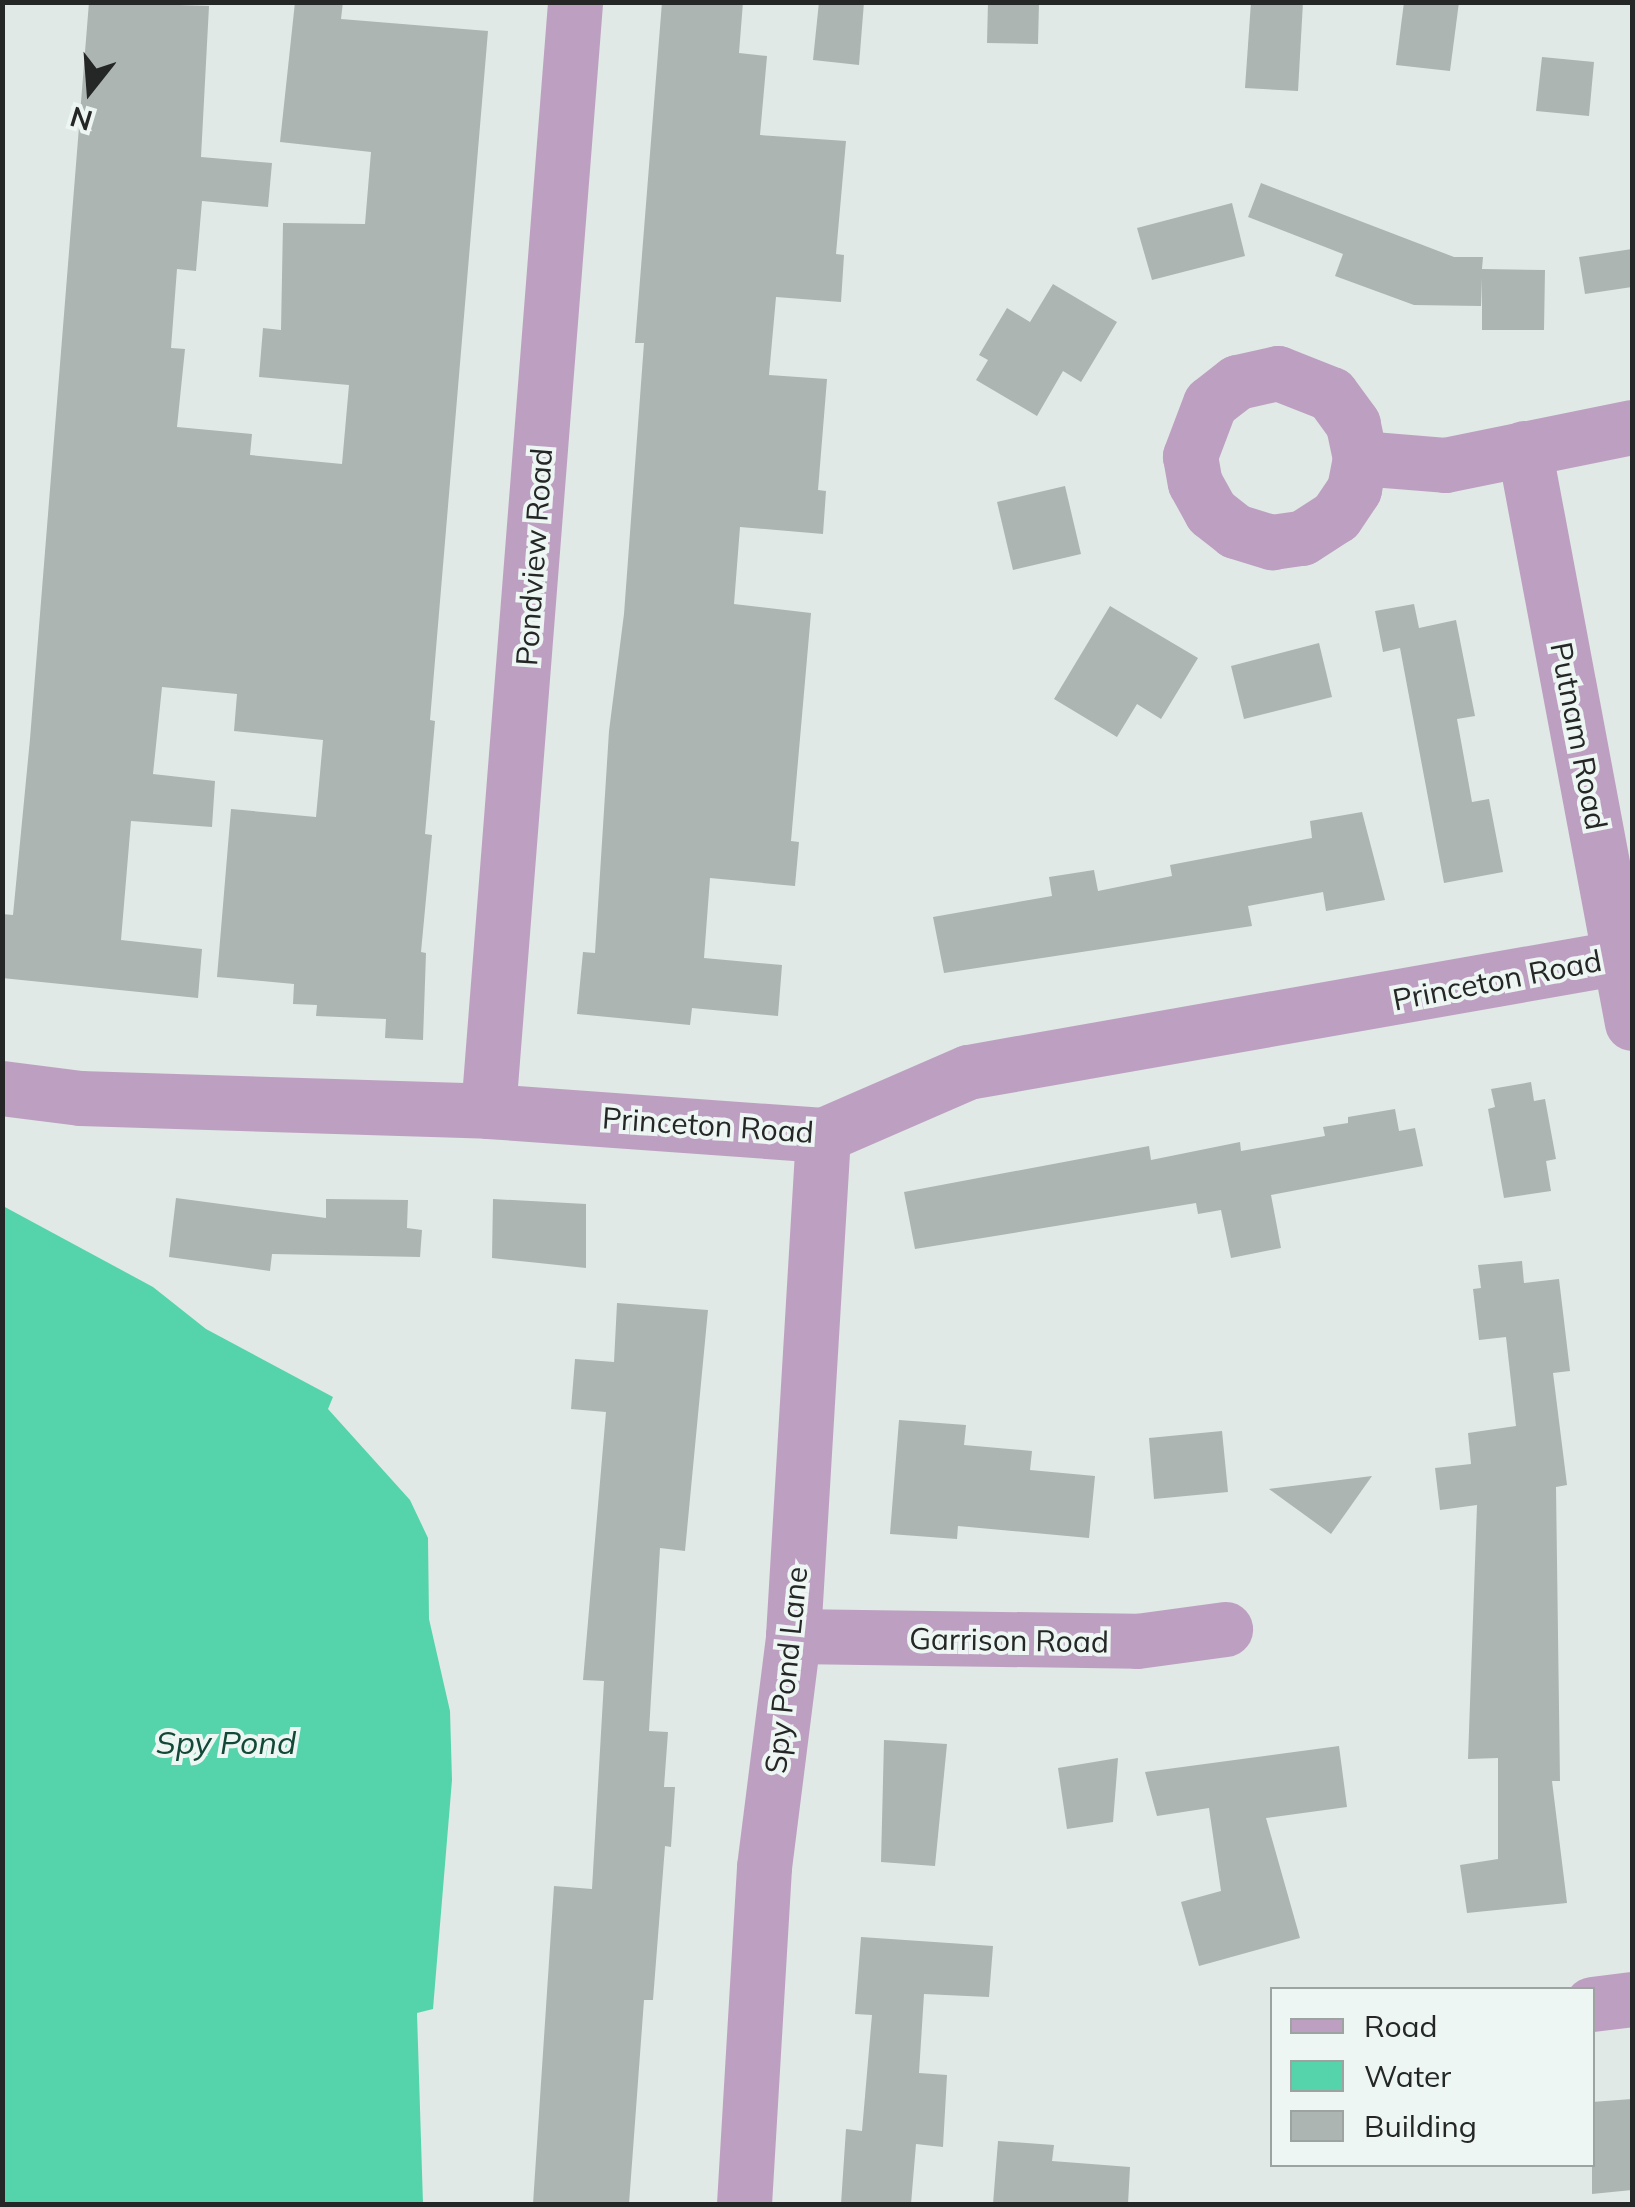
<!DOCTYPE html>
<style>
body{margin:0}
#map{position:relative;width:1635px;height:2207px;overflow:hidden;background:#e0e9e5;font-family:Mulish,sans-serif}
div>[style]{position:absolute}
.water>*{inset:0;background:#55d4ab}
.building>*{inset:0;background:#acb5b1}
.minor>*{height:55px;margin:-27.5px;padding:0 27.5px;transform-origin:27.5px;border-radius:27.5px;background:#bda0c1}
span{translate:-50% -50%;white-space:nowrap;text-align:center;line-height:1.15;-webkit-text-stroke:8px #edf6f3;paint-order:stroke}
.street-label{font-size:30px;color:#242726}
.water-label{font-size:32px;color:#124838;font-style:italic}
.frame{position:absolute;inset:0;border:5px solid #242726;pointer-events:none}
.legend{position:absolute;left:1270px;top:1987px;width:325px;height:180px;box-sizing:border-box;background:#edf6f3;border:2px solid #9da3a1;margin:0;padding:12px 18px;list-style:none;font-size:30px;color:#242726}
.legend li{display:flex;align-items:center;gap:20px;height:50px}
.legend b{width:50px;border:2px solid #9da3a1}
.north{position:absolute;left:40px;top:40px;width:100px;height:100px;-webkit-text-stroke:8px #edf6f3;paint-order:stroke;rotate:197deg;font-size:28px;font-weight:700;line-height:40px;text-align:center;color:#242726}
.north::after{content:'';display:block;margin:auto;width:35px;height:45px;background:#242726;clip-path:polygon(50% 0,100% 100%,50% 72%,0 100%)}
</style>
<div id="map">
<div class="water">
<div style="clip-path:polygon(3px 1206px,153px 1287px,206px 1329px,333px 1397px,328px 1409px,410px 1500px,428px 1538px,429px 1619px,450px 1711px,452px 1780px,433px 2009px,417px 2013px,423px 2204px,3px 2204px)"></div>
</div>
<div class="building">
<div style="clip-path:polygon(89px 2px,209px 6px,201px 157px,272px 163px,268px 207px,202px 201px,196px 271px,177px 269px,171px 348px,185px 349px,177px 427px,252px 434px,250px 455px,342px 464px,349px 385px,259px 377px,263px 328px,281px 330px,283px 223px,365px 224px,371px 152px,280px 142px,295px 2px,343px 2px,341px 19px,488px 31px,430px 720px,435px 721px,425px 834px,432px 835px,421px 952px,426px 953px,423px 1040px,385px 1038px,386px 1019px,316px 1016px,317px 1005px,293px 1004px,294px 984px,217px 977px,231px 809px,316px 817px,323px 740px,234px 731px,237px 694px,162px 687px,153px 774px,215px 781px,212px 827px,131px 821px,121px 940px,202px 949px,198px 998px,2px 978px,2px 914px,13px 915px,30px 739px)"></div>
<div style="clip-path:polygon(662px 2px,743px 2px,739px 53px,767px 56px,760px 135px,846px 141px,836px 254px,844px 255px,841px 302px,776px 297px,769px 375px,827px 379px,818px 490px,826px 491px,823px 534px,740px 527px,734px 604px,811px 613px,791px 841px,799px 842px,795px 886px,710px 878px,704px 958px,782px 965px,778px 1016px,692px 1008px,690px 1025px,577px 1014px,583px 952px,595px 953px,609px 731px,624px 614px,644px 343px,635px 343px)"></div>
<div style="clip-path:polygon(819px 2px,864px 2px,859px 65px,813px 60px)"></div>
<div style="clip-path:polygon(988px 2px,1039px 2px,1038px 44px,987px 43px)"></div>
<div style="clip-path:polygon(1251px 2px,1303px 2px,1298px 91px,1245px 88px)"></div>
<div style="clip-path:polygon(1404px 2px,1459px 2px,1450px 71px,1396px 65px)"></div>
<div style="clip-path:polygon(1542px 57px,1594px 62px,1589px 116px,1536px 111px)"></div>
<div style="clip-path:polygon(1261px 183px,1454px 257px,1483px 257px,1482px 269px,1545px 270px,1544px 330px,1482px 330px,1482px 278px,1481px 306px,1414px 305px,1335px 276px,1343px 254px,1248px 217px)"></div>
<div style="clip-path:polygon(1232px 203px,1245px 256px,1152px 280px,1137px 228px)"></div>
<div style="clip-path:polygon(1632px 249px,1632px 287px,1585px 294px,1579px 257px)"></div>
<div style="clip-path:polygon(1053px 284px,1117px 322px,1081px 382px,1063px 371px,1037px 416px,976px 380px,988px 360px,979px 355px,1007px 308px,1030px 322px)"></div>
<div style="clip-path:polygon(1065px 486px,1081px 554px,1013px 570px,997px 502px)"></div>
<div style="clip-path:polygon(1414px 604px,1419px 628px,1456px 620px,1475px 716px,1457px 719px,1472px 802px,1489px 799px,1503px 872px,1444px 883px,1400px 648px,1383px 652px,1375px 611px)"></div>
<div style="clip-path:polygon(1110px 606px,1198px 658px,1161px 719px,1137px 704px,1117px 737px,1054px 699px)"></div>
<div style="clip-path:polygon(1319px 643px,1332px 697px,1244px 719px,1231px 666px)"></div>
<div style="clip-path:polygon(1362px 812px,1385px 900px,1326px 911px,1323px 892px,1248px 906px,1252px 926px,944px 973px,933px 917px,1052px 896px,1049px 877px,1094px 870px,1098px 891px,1172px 876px,1170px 865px,1312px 838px,1310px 821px)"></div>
<div style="clip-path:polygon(1531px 1082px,1534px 1101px,1545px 1099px,1556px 1159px,1546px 1161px,1551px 1191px,1504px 1198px,1488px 1109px,1495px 1107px,1491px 1089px)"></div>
<div style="clip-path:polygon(1395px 1109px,1399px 1131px,1415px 1128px,1423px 1166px,1271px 1195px,1281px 1248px,1231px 1258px,1221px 1210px,1198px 1214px,1196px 1203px,915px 1249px,904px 1192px,1149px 1146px,1151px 1160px,1240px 1142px,1241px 1151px,1325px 1136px,1323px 1127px,1348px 1123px,1348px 1117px)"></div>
<div style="clip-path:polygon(176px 1198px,326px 1218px,326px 1199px,408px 1200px,407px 1228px,422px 1230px,420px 1257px,272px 1254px,270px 1271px,169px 1257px)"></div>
<div style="clip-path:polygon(493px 1199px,586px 1204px,586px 1268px,492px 1258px)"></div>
<div style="clip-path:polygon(1522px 1261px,1524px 1283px,1559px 1279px,1570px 1371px,1553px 1373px,1567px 1485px,1556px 1487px,1560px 1781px,1552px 1781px,1567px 1903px,1467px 1913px,1460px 1865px,1498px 1859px,1498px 1758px,1468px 1759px,1477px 1505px,1440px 1510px,1435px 1468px,1471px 1464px,1468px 1433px,1516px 1426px,1506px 1337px,1479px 1340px,1473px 1289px,1481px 1288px,1478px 1265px)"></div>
<div style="clip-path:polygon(617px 1303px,708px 1310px,685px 1551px,660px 1548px,649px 1731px,668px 1732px,664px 1787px,675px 1787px,671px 1847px,665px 1846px,653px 2000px,644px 2000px,629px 2204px,533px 2204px,554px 1886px,592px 1889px,604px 1681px,583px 1680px,606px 1412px,571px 1409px,575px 1359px,614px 1362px)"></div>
<div style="clip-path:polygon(899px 1420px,966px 1425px,964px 1445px,1032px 1451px,1030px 1470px,1095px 1476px,1089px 1538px,958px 1526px,957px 1539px,890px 1534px)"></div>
<div style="clip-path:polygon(1222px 1431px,1228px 1492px,1154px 1499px,1149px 1438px)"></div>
<div style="clip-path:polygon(1372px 1476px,1331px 1534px,1269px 1489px)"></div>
<div style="clip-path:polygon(884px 1740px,947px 1744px,935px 1866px,881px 1862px)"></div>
<div style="clip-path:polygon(1339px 1746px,1347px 1807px,1266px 1818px,1300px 1938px,1199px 1966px,1181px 1902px,1221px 1891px,1209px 1808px,1157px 1816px,1145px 1772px)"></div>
<div style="clip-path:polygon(1118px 1758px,1113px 1822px,1067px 1829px,1058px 1768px)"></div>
<div style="clip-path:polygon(861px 1937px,993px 1946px,989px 1997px,924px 1994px,919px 2073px,947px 2075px,943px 2147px,916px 2144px,911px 2204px,841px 2204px,846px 2129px,862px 2131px,872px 2015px,855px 2014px)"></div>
<div style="clip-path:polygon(1632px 2099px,1632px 2190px,1592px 2194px,1592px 2102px)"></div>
<div style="clip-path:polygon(998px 2141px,1054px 2145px,1052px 2161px,1130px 2167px,1128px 2204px,993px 2204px)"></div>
</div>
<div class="minor">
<div style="left:1524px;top:448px;width:585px;rotate:79.36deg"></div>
<div style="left:1360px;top:458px;width:35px;rotate:-102deg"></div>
<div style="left:1353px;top:424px;width:37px;rotate:-126deg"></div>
<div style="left:1331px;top:394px;width:57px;rotate:-158.4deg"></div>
<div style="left:1278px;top:373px;width:42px;rotate:167.6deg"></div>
<div style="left:1237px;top:382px;width:34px;rotate:142deg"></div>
<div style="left:1210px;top:403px;width:57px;rotate:110.7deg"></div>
<div style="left:1190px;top:456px;width:27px;rotate:80deg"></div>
<div style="left:1195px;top:483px;width:33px;rotate:61deg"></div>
<div style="left:1211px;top:512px;width:31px;rotate:38deg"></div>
<div style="left:1235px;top:531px;width:39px;rotate:17deg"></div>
<div style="left:1272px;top:542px;width:30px;rotate:-8deg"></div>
<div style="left:1302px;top:538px;width:40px;rotate:-32.9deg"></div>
<div style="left:1336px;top:516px;width:32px;rotate:-56deg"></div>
<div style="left:1354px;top:489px;width:32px;rotate:-79deg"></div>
<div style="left:1360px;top:458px;width:85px;rotate:4.7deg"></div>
<div style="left:1445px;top:465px;width:191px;rotate:-11.5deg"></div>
<div style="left:2px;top:1088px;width:79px;rotate:7.3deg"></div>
<div style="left:80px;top:1098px;width:408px;rotate:1.8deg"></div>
<div style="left:488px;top:1111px;width:336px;rotate:4.1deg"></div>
<div style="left:823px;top:1135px;width:158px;rotate:-23.5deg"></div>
<div style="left:968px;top:1072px;width:674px;rotate:-9.99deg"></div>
<div style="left:488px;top:1111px;width:1112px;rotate:-85.51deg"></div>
<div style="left:793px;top:1636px;width:344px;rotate:0.8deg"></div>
<div style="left:1137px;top:1641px;width:89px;rotate:-7.8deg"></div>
<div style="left:1592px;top:2004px;width:40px;rotate:-7.1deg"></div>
<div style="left:744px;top:2204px;width:338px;rotate:-86.6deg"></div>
<div style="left:764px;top:1867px;width:233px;rotate:-82.8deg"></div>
<div style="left:793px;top:1636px;width:502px;rotate:-86.57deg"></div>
</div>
<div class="street-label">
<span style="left:534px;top:557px;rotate:-86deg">Pondview Road</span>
<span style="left:1579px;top:736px;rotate:79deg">Putnam Road</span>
<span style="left:1497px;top:980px;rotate:-11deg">Princeton Road</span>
<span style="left:708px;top:1125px;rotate:4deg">Princeton Road</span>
<span style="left:1009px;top:1640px;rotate:1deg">Garrison Road</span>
<span style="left:786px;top:1670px;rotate:-84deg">Spy Pond Lane</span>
</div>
<div class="water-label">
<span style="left:226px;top:1742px">Spy Pond</span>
</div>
<div class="frame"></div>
<ul class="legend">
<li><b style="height:12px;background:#bda0c1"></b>Road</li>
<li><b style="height:28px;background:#55d4ab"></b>Water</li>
<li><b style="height:28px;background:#acb5b1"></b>Building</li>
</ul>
<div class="north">N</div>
</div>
